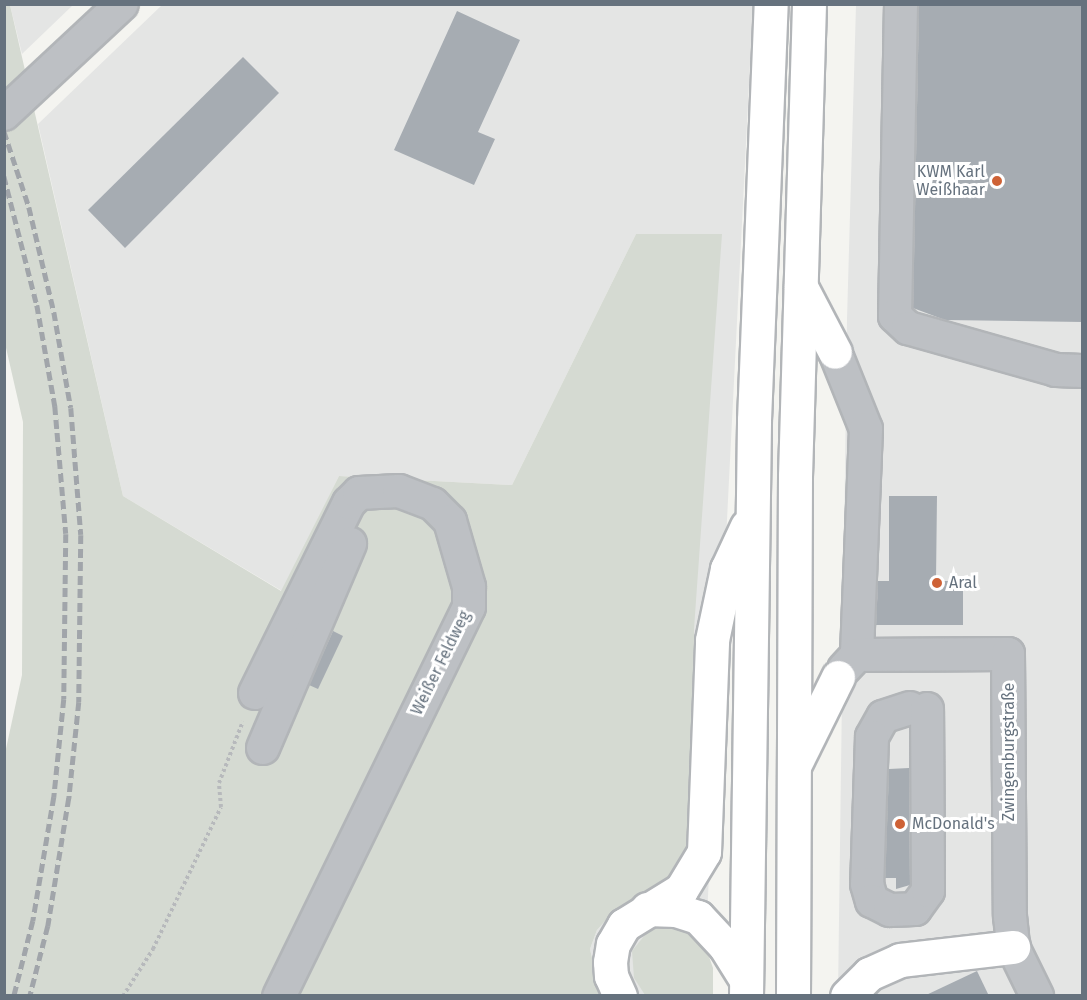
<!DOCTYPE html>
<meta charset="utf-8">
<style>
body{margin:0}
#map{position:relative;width:1087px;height:1000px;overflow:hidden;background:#f4f4f0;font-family:"Fira Sans",sans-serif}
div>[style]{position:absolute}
.built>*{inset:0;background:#e4e5e4}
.green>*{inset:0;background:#d5dad2}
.building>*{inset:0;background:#a6acb2}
.path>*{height:4px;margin-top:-2px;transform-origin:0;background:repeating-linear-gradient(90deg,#b7b9bc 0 3px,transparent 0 6px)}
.roads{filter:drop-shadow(2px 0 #b2b5b8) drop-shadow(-2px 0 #b2b5b8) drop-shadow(0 2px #b2b5b8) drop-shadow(0 -2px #b2b5b8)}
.minor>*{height:32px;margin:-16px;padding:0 16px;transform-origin:16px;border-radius:16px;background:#bdc0c4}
.highway>*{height:33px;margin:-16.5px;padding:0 16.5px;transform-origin:16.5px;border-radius:16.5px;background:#fff}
.rail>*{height:4.5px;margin-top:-2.25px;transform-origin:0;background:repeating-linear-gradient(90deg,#a1a5aa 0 9px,transparent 0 13.5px)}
.dots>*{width:16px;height:16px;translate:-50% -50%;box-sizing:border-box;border:3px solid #fff;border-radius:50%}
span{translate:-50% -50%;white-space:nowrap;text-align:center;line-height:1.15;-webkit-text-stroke:6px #fff;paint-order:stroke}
.poi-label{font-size:16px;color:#66727e}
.right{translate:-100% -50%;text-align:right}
.left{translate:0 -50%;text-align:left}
.street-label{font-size:16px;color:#66727e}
.frame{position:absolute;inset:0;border:6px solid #66727e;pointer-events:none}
</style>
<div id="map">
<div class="built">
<div style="clip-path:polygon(10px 5px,10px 4px,73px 5px,22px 54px)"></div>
<div style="clip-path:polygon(162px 5px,753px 5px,703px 995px,607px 995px,596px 976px,590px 949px,597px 930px,615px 910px,674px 878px,695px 857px,694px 629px,636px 234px,512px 485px,339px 476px,282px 591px,123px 496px,38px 124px)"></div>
<div style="clip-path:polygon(856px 5px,1082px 5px,1082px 995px,838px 995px,847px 319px)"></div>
</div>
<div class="green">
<div style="clip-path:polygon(5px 5px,10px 5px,123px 496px,281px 591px,339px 476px,512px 485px,636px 234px,722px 234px,694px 629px,695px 857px,674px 878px,615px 910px,597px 930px,590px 949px,596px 976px,607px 995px,5px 996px,4px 758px,22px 675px,23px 422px,4px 339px)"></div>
<div style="clip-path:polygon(669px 920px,693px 931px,706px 948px,713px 968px,713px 995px,645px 995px,634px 978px,632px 951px,648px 931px)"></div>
</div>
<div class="building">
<div style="clip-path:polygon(919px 4px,1083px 4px,1083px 322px,945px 320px,913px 308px)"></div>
<div style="clip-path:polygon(457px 11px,520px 40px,478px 132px,495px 139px,474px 185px,394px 150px)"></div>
<div style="clip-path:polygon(243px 57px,279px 93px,125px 248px,88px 210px)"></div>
<div style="clip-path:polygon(889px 496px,937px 496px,936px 581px,963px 581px,963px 625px,876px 625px,878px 581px,889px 581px)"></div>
<div style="clip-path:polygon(333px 631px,343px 636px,318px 689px,309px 685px)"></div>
<div style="clip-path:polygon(909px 768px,910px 885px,896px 889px,896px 878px,885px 878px,889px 769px)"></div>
<div style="clip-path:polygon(977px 971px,989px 996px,924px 996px)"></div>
</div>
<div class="path">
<div style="left:123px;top:996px;width:56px;rotate:-57.4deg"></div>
<div style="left:153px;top:949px;width:157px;rotate:-64.4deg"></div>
<div style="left:221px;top:807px;width:24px;rotate:-95deg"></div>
<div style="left:219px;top:783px;width:66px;rotate:-68.8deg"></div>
</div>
<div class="roads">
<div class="minor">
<div style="left:901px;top:4px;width:312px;rotate:91.1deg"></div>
<div style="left:895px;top:316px;width:18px;rotate:43deg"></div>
<div style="left:908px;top:328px;width:154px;rotate:15.8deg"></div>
<div style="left:1056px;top:370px;width:26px;rotate:2deg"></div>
<div style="left:4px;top:114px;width:161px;rotate:-43deg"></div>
<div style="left:835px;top:352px;width:83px;rotate:68.1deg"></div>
<div style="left:866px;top:429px;width:226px;rotate:92.3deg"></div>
<div style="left:857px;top:655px;width:19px;rotate:133deg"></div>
<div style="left:857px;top:655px;width:151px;rotate:-0.4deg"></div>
<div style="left:1008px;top:654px;width:262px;rotate:89.6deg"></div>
<div style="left:1010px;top:916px;width:31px;rotate:84deg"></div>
<div style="left:1013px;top:947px;width:55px;rotate:63.9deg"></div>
<div style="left:255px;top:693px;width:212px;rotate:-63.7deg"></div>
<div style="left:349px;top:503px;width:14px;rotate:-45deg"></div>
<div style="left:359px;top:493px;width:40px;rotate:-2.9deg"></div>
<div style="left:399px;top:491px;width:36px;rotate:21deg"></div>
<div style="left:433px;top:504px;width:24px;rotate:45deg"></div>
<div style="left:450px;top:521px;width:69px;rotate:73.9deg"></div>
<div style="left:469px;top:587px;width:20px;rotate:90deg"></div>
<div style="left:469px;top:607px;width:433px;rotate:116deg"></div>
<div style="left:910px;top:708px;width:28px;rotate:162deg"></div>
<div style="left:883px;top:717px;width:23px;rotate:119deg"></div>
<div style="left:872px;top:737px;width:147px;rotate:91.9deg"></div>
<div style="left:867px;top:884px;width:18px;rotate:74deg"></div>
<div style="left:872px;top:901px;width:20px;rotate:27deg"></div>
<div style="left:890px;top:910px;width:25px;rotate:-2deg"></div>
<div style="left:915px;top:909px;width:22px;rotate:-54deg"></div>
<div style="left:928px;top:891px;width:182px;rotate:-90.3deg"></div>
<div style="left:263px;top:748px;width:222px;rotate:-66.9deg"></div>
</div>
<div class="highway">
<div style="left:801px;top:287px;width:73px;rotate:62.4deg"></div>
<div style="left:795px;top:764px;width:97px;rotate:-63.7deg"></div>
<div style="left:647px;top:909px;width:29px;rotate:2deg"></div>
<div style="left:676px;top:910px;width:23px;rotate:18deg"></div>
<div style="left:698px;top:917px;width:40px;rotate:47deg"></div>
<div style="left:725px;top:946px;width:38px;rotate:58deg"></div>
<div style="left:620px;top:996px;width:22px;rotate:-114deg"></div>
<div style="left:611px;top:976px;width:14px;rotate:-94deg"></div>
<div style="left:610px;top:962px;width:18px;rotate:-81deg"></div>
<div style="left:613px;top:944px;width:22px;rotate:-60deg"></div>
<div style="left:624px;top:925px;width:67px;rotate:-31.6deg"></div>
<div style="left:681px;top:890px;width:44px;rotate:-58.8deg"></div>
<div style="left:704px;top:852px;width:212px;rotate:-87.8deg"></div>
<div style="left:712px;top:640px;width:73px;rotate:-78.1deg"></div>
<div style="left:727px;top:569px;width:47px;rotate:-65.1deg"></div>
<div style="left:746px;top:996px;width:576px;rotate:-89.2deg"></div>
<div style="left:754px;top:420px;width:416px;rotate:-87.7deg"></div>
<div style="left:793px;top:996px;width:520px;rotate:-89.78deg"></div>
<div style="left:795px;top:476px;width:472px;rotate:-88.3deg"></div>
<div style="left:847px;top:996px;width:31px;rotate:-45deg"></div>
<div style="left:869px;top:974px;width:34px;rotate:-24deg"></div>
<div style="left:900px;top:960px;width:114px;rotate:-6.6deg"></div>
</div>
</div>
<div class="rail">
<div style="left:4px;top:131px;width:80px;rotate:71.8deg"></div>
<div style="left:29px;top:207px;width:108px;rotate:76.6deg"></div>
<div style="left:54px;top:312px;width:97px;rotate:80deg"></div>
<div style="left:71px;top:408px;width:127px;rotate:85.5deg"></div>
<div style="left:81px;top:535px;width:167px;rotate:90.7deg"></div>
<div style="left:79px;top:702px;width:97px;rotate:95.9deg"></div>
<div style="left:69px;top:798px;width:130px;rotate:99.3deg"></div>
<div style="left:48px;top:926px;width:72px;rotate:104.4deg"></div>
<div style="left:4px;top:176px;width:133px;rotate:75.7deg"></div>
<div style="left:37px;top:305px;width:103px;rotate:79.9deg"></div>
<div style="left:55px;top:406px;width:128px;rotate:85.1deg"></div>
<div style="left:66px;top:534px;width:165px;rotate:90.7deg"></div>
<div style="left:64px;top:699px;width:99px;rotate:95.8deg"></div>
<div style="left:54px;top:797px;width:126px;rotate:99.6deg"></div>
<div style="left:33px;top:921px;width:77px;rotate:104.2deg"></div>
</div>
<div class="dots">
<div style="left:997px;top:181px;background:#ce6236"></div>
<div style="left:937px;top:583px;background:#ce6236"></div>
<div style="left:900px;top:824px;background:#ce6236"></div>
</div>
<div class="poi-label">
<span class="right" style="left:985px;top:181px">KWM Karl<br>Weißhaar</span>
<span class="left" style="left:949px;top:583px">Aral</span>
<span class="left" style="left:912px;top:824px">McDonald's</span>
</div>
<div class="street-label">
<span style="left:441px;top:663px;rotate:-64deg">Weißer Feldweg</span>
<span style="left:1009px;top:752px;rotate:-90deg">Zwingenburgstraße</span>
</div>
<div class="frame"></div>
</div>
